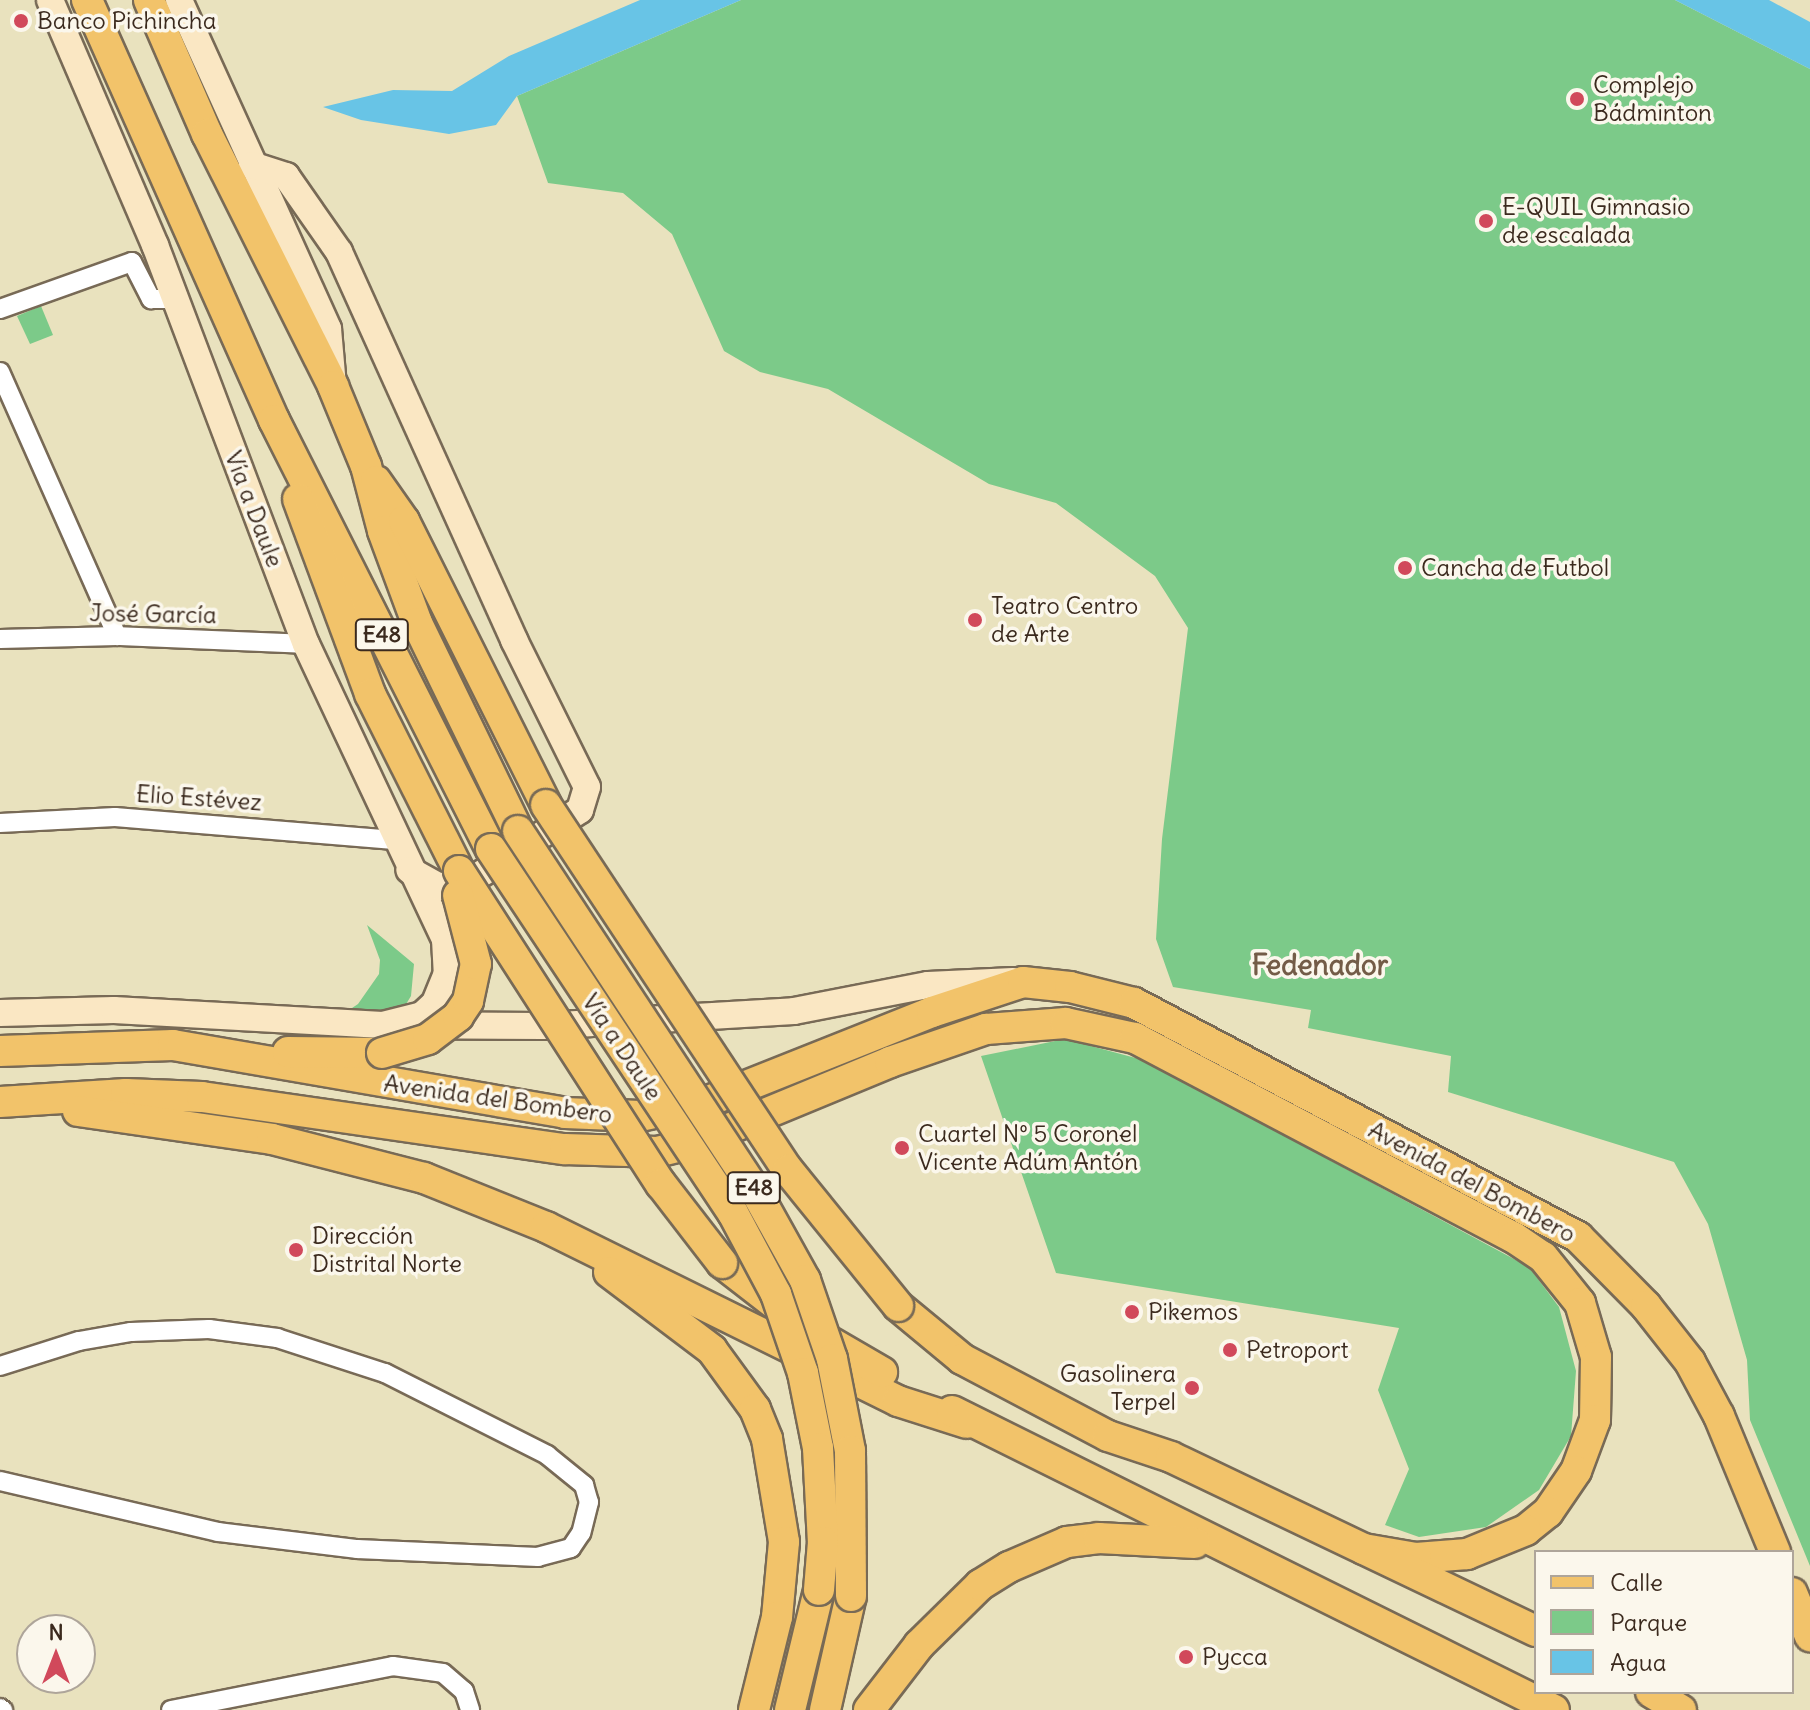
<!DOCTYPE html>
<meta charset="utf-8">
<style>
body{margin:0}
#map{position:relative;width:1810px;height:1710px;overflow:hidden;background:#e9e2be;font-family:Delius,sans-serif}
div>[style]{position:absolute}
.green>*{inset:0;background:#7cca89}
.water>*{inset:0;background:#68c4e6}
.roads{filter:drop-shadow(2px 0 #786a56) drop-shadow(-2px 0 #786a56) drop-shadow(0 2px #786a56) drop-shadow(0 -2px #786a56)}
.street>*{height:18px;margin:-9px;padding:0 9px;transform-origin:9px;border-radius:9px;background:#fff}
.secondary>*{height:26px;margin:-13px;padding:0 13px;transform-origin:13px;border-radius:13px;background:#fae7c3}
.primary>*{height:30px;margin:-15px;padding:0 15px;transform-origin:15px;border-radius:15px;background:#f2c36a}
.bridges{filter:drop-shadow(2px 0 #786a56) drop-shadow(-2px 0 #786a56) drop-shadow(0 2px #786a56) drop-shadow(0 -2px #786a56)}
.primary-bridge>*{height:30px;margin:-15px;padding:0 15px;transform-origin:15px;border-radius:15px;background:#f2c36a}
.dots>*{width:22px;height:22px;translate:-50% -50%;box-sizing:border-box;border:4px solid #fbf7ec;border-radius:50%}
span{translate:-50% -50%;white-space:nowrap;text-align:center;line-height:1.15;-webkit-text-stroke:7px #fbf7ec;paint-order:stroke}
.shield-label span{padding:2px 6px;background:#fbf7ec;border:2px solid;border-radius:6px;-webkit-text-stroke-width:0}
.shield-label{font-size:22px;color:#3b2a1e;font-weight:700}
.poi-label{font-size:24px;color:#3b2a1e}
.left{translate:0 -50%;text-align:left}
.right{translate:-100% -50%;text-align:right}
.street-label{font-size:24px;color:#3b2a1e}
.quarter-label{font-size:28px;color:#735c47;font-weight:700}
.legend{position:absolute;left:1534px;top:1550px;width:260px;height:144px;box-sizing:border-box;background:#fbf7ec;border:2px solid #aea59a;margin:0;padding:10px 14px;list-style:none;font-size:24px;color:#3b2a1e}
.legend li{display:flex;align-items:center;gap:16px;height:40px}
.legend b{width:40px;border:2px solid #aea59a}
.north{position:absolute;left:16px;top:1614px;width:80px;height:80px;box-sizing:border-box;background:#fbf7ec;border:2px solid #aea59a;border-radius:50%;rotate:0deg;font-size:22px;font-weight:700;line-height:32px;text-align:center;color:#3b2a1e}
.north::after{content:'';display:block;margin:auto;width:28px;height:36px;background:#d1495b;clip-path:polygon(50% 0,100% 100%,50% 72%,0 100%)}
</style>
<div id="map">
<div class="green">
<div style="clip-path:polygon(741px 0,1675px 0,1810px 69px,1810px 1566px,1750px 1420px,1747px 1360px,1708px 1224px,1674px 1162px,1448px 1092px,1451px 1056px,1308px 1028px,1311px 1010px,1173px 987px,1156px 939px,1162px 839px,1188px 628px,1155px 576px,1056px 503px,989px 484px,828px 389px,760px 372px,724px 351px,672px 234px,623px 193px,548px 183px,517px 96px)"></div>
<div style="clip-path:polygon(41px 306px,53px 335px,30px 344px,17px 316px)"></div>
<div style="clip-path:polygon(367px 925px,414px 964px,411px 996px,397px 1019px,340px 1016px,358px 1004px,379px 974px,380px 960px)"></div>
<div style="clip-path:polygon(1065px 1039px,1143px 1060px,1529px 1267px,1559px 1307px,1576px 1371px,1571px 1436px,1539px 1490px,1486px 1527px,1419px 1537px,1385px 1525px,1409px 1469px,1378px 1390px,1399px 1328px,1056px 1273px,981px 1056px)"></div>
</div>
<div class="water">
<div style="clip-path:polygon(640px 0,741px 0,517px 96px,496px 125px,449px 134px,361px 120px,323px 107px,393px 90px,452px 91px,509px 56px)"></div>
<div style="clip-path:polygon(1675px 0,1769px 0,1810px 22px,1810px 69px)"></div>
</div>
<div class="roads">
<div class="street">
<div style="left:0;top:309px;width:140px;rotate:-19.6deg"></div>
<div style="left:132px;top:262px;width:42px;rotate:62.8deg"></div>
<div style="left:151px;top:299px;width:24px"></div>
<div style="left:0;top:372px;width:289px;rotate:66.1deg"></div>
<div style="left:0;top:639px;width:117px;rotate:-1.5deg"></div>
<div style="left:117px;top:636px;width:189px;rotate:2.4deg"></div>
<div style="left:0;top:823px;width:115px;rotate:-3deg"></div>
<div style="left:115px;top:817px;width:280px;rotate:4.7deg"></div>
<div style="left:0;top:1366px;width:83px;rotate:-17.6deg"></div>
<div style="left:79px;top:1341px;width:53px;rotate:-9.8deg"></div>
<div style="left:131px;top:1332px;width:78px;rotate:-2.2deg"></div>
<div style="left:209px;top:1329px;width:69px;rotate:7.5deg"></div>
<div style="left:277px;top:1338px;width:114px;rotate:18deg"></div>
<div style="left:385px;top:1373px;width:182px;rotate:26.8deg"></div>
<div style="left:547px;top:1455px;width:48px;rotate:39deg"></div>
<div style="left:584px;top:1485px;width:18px;rotate:74deg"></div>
<div style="left:589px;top:1502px;width:32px;rotate:104deg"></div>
<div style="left:581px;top:1533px;width:18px;rotate:124deg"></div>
<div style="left:571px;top:1548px;width:34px;rotate:165deg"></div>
<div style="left:538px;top:1557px;width:181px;rotate:-177.5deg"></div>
<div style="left:357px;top:1549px;width:140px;rotate:-173deg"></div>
<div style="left:218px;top:1532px;width:224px;rotate:-166.8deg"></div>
<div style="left:0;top:1708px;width:4px;rotate:34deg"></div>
<div style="left:171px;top:1710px;width:226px;rotate:-11.2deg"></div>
<div style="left:393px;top:1666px;width:50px;rotate:8deg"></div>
<div style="left:443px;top:1673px;width:28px;rotate:41deg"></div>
<div style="left:464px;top:1691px;width:20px;rotate:72deg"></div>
</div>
<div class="secondary">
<div style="left:50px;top:0;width:267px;rotate:66.8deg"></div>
<div style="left:155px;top:245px;width:427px;rotate:69.3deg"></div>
<div style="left:306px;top:644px;width:326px;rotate:64.8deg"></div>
<div style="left:445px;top:939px;width:34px;rotate:87deg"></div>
<div style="left:447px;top:973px;width:32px;rotate:112deg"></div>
<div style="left:435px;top:1003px;width:18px;rotate:137deg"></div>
<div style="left:422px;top:1015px;width:40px;rotate:165.6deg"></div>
<div style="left:179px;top:0;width:361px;rotate:65.6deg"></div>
<div style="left:328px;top:329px;width:57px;rotate:85deg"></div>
<div style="left:252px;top:165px;width:36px;rotate:18deg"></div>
<div style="left:286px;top:176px;width:93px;rotate:55.1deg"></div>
<div style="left:339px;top:252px;width:426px;rotate:65.7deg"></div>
<div style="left:514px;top:640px;width:164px;rotate:63.6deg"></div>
<div style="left:587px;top:787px;width:24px;rotate:107deg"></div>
<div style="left:580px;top:810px;width:125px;rotate:147.1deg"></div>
<div style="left:475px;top:878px;width:36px;rotate:166deg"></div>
<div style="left:440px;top:887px;width:35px;rotate:-151deg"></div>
<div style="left:0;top:1013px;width:114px;rotate:-1.5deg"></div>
<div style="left:114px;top:1010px;width:269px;rotate:3.2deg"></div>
<div style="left:383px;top:1025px;width:160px;rotate:0.4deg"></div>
<div style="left:543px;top:1026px;width:251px;rotate:-3.4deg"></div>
<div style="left:794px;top:1011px;width:136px;rotate:-11deg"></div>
<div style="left:928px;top:985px;width:85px;rotate:-2.7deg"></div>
</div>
<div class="primary">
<div style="left:87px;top:0;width:460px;rotate:66deg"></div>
<div style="left:274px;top:420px;width:481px;rotate:63.2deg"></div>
<div style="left:149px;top:0;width:146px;rotate:66.6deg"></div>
<div style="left:207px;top:134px;width:282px;rotate:63.4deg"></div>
<div style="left:333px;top:386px;width:87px;rotate:67.6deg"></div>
<div style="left:366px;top:466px;width:67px;rotate:75.3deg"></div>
<div style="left:383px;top:531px;width:98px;rotate:69.7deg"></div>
<div style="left:417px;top:623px;width:231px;rotate:64.1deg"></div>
<div style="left:376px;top:481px;width:49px;rotate:55deg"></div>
<div style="left:404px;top:521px;width:318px;rotate:63.4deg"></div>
<div style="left:298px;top:499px;width:208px;rotate:69.7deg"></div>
<div style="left:370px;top:694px;width:198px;rotate:63.3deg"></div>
<div style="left:0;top:1051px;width:173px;rotate:-2deg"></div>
<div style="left:173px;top:1045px;width:398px;rotate:9.8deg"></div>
<div style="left:565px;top:1113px;width:75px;rotate:2.3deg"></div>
<div style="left:640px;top:1116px;width:67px;rotate:-12deg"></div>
<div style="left:706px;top:1102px;width:243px;rotate:-21.7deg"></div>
<div style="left:932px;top:1012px;width:96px;rotate:-18.2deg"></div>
<div style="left:1023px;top:982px;width:47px;rotate:6.1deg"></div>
<div style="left:1070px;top:987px;width:66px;rotate:14deg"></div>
<div style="left:1134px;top:1003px;width:502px;rotate:27.79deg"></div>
<div style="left:1578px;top:1237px;width:97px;rotate:45.4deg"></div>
<div style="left:1646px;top:1306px;width:71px;rotate:51.8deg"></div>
<div style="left:1690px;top:1362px;width:61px;rotate:61.8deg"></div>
<div style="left:1719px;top:1416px;width:147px;rotate:67.6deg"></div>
<div style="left:288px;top:1052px;width:94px;rotate:0.6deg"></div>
<div style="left:0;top:1102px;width:126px;rotate:-3.6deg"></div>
<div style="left:126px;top:1094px;width:76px;rotate:2.3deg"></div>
<div style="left:202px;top:1097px;width:367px;rotate:8.2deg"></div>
<div style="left:565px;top:1149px;width:92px;rotate:1.9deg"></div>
<div style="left:657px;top:1152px;width:41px;rotate:-14deg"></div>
<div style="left:697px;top:1142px;width:209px;rotate:-22.5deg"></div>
<div style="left:890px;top:1062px;width:102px;rotate:-19deg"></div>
<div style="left:986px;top:1029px;width:80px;rotate:-4.3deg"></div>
<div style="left:1066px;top:1023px;width:71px;rotate:12.3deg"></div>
<div style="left:1135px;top:1038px;width:427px;rotate:27.8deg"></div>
<div style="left:1513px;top:1237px;width:36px;rotate:34deg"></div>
<div style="left:1543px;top:1257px;width:59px;rotate:51.2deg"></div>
<div style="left:1580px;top:1303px;width:56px;rotate:73.5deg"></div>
<div style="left:1596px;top:1357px;width:63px;rotate:90.9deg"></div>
<div style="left:1595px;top:1420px;width:54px;rotate:110.4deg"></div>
<div style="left:1576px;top:1471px;width:50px;rotate:124.3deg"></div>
<div style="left:1548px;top:1512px;width:28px;rotate:141deg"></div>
<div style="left:1526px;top:1530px;width:64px;rotate:157.9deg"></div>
<div style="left:1467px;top:1554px;width:51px;rotate:175.5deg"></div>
<div style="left:1416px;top:1558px;width:53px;rotate:-170.2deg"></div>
<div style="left:78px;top:1111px;width:196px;rotate:8.2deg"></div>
<div style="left:272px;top:1139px;width:157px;rotate:14.4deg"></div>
<div style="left:424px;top:1178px;width:131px;rotate:21.9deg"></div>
<div style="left:546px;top:1227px;width:393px;rotate:26.3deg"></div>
<div style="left:898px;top:1401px;width:72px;rotate:17.7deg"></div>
<div style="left:722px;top:1263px;width:106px;rotate:37.7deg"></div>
<div style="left:806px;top:1328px;width:88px;rotate:30.1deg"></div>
<div style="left:609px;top:1272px;width:129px;rotate:37.1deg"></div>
<div style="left:712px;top:1350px;width:73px;rotate:53.9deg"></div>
<div style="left:755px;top:1409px;width:32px;rotate:68deg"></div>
<div style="left:767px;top:1439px;width:104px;rotate:80.6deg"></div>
<div style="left:784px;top:1542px;width:75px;rotate:95.3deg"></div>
<div style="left:777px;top:1617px;width:96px;rotate:103.9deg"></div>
<div style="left:898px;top:1306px;width:83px;rotate:39.6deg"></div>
<div style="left:962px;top:1359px;width:165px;rotate:27.8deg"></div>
<div style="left:1108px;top:1436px;width:66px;rotate:18.4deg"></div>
<div style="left:1171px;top:1457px;width:404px;rotate:25.5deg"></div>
<div style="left:952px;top:1411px;width:672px;rotate:26.41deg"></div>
<div style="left:1792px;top:1593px;width:47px;rotate:67.3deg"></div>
<div style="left:1651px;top:1692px;width:35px;rotate:31deg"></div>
<div style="left:790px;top:1710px;width:123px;rotate:-76.4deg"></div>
<div style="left:825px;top:1710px;width:117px;rotate:-77.2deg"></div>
<div style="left:869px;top:1710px;width:82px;rotate:-52.4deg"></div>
<div style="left:919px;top:1645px;width:86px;rotate:-44.5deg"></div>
<div style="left:980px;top:1585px;width:34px;rotate:-32deg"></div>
<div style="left:1009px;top:1567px;width:63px;rotate:-23.3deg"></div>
<div style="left:1067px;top:1542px;width:32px;rotate:-7deg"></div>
<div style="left:1099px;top:1538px;width:96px;rotate:3deg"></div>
</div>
</div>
<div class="bridges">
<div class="primary-bridge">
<div style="left:546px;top:805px;width:438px;rotate:56.5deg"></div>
<div style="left:788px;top:1170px;width:175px;rotate:51deg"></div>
<div style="left:518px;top:831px;width:432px;rotate:56.6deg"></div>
<div style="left:756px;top:1192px;width:101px;rotate:60.9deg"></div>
<div style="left:805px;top:1280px;width:83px;rotate:71.1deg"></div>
<div style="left:832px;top:1359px;width:94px;rotate:78.9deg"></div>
<div style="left:850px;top:1451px;width:145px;rotate:89.6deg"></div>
<div style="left:491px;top:849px;width:437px;rotate:56.4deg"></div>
<div style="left:733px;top:1213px;width:92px;rotate:62deg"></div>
<div style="left:776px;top:1294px;width:83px;rotate:71.1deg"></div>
<div style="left:803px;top:1373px;width:76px;rotate:78.7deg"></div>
<div style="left:818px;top:1448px;width:94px;rotate:87deg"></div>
<div style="left:823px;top:1542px;width:48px;rotate:94.8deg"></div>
<div style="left:459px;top:871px;width:373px;rotate:57.2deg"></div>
<div style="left:661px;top:1184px;width:100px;rotate:52.3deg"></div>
<div style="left:382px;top:1053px;width:48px;rotate:-16.9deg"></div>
<div style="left:428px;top:1039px;width:38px;rotate:-37deg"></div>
<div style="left:458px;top:1016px;width:18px;rotate:-56deg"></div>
<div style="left:468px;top:1001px;width:38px;rotate:-78deg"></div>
<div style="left:476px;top:964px;width:71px;rotate:-104.6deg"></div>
</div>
</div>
<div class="dots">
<div style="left:21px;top:21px;background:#d1495b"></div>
<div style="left:1577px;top:99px;background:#d1495b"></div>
<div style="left:1486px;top:221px;background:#d1495b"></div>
<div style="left:1405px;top:568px;background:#d1495b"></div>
<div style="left:975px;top:620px;background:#d1495b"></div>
<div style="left:902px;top:1148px;background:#d1495b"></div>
<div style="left:296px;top:1250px;background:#d1495b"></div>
<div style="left:1132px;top:1312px;background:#d1495b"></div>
<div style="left:1230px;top:1350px;background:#d1495b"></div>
<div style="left:1192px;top:1388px;background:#d1495b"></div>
<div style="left:1186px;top:1657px;background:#d1495b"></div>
</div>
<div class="shield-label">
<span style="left:382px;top:635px">E48</span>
<span style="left:754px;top:1188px">E48</span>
</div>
<div class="poi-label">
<span class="left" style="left:37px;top:21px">Banco Pichincha</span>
<span class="left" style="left:1593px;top:99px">Complejo<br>Bádminton</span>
<span class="left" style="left:1502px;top:221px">E-QUIL Gimnasio<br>de escalada</span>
<span class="left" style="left:1421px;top:568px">Cancha de Futbol</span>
<span class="left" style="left:991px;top:620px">Teatro Centro<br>de Arte</span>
<span class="left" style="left:918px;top:1148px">Cuartel Nº 5 Coronel<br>Vicente Adúm Antón</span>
<span class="left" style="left:312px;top:1250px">Dirección<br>Distrital Norte</span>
<span class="left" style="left:1148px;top:1312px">Pikemos</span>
<span class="left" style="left:1246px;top:1350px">Petroport</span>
<span class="right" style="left:1176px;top:1388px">Gasolinera<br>Terpel</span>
<span class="left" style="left:1202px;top:1657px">Pycca</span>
</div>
<div class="street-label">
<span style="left:254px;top:509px;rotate:69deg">Vía a Daule</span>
<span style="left:153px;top:614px;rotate:1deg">José García</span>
<span style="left:199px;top:798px;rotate:4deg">Elio Estévez</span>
<span style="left:622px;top:1047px;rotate:56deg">Vía a Daule</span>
<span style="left:498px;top:1099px;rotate:8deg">Avenida del Bombero</span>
<span style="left:1472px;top:1182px;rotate:28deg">Avenida del Bombero</span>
</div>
<div class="quarter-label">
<span style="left:1320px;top:965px">Fedenador</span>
</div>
<ul class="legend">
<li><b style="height:10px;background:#f2c36a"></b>Calle</li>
<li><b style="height:22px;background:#7cca89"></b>Parque</li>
<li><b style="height:22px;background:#68c4e6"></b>Agua</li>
</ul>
<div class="north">N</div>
</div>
